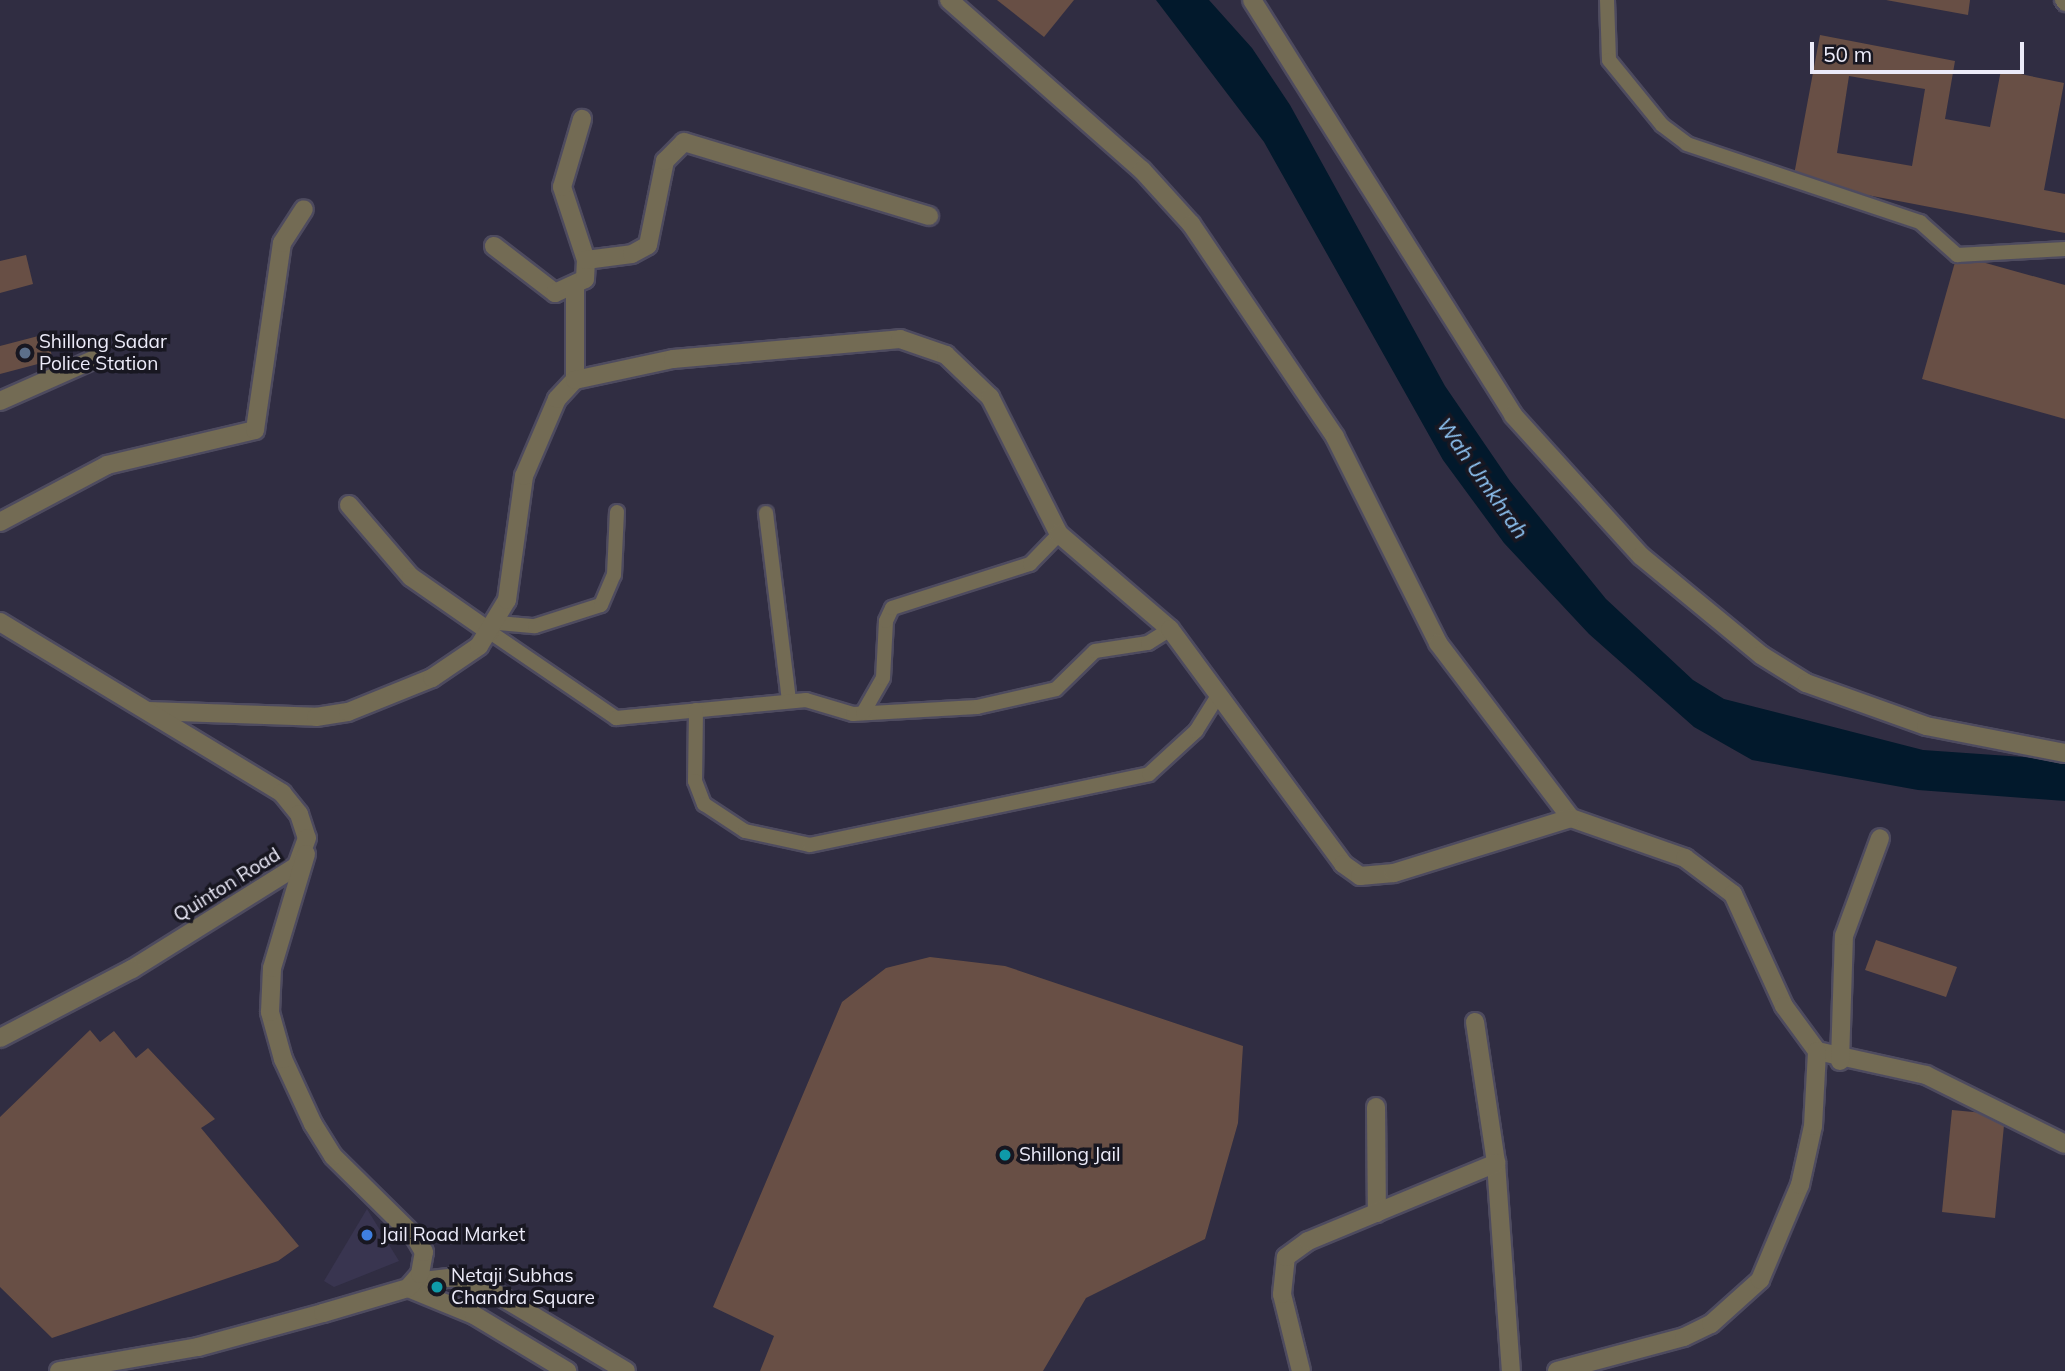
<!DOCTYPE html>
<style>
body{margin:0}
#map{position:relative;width:2065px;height:1371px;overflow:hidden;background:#302d42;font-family:Mulish,sans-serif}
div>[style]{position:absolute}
.built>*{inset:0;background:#393550}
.water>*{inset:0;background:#02192c}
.building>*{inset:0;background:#684f45}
.roads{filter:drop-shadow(2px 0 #4e4b5f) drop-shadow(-2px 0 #4e4b5f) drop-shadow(0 2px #4e4b5f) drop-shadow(0 -2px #4e4b5f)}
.service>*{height:14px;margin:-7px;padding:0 7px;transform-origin:7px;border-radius:7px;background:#736b54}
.minor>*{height:18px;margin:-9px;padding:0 9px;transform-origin:9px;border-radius:9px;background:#736b54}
.tertiary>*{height:18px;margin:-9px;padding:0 9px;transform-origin:9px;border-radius:9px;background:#736b54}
.dots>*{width:19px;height:19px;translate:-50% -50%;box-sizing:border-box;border:4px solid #181721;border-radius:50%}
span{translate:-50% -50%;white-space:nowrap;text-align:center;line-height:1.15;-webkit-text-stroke:7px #181721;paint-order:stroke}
.poi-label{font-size:19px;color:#ecebf9}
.left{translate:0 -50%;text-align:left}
.street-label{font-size:19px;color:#ecebf9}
.water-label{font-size:21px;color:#91c7f7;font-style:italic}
.scale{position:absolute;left:1810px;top:42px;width:214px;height:32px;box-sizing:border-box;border:4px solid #ecebf9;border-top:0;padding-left:9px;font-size:21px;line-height:24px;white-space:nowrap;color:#ecebf9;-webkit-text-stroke:5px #181721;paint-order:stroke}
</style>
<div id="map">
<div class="built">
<div style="clip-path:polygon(367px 1209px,399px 1261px,334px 1287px,324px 1281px)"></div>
</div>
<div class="water">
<div style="clip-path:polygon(1156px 0,1209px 0,1252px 48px,1290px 105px,1445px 386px,1510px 481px,1606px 599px,1693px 680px,1724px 699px,1923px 750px,2065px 760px,2065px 801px,1918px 790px,1752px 760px,1694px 727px,1589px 634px,1504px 543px,1443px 460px,1264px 142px)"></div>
</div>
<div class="building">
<div style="clip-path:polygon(997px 0,1074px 0,1044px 37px)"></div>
<div style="clip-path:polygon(1886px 0,1970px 0,1968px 15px)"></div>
<div style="clip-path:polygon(evenodd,1820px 35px,1955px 61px,1945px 119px,1990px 127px,2001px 70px,2064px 83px,2044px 190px,2065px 194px,2065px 233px,1815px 185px,1816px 179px,1794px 175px,1820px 35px,1849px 76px,1925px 89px,1912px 166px,1837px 153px,1849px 76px)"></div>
<div style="clip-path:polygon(26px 255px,33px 284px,0 293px,0 261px)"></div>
<div style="clip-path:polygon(1957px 255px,2065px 285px,2065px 419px,1922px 379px)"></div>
<div style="clip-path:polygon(46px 334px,53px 360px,0 374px,0 346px)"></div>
<div style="clip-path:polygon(1876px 940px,1957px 967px,1946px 997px,1865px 970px)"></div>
<div style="clip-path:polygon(930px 957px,1005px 966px,1243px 1046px,1238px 1123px,1205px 1239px,1086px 1298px,1043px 1371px,760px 1371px,774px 1336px,713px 1307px,842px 1002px,886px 968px)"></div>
<div style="clip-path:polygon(90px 1030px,100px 1042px,114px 1031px,136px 1058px,148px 1048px,215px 1119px,201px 1128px,299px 1246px,278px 1261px,52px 1338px,0 1287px,0 1117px)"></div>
<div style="clip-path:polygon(1952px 1110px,2005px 1115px,1995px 1218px,1942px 1212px)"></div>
</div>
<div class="roads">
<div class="service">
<div style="left:1607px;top:0;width:60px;rotate:88.1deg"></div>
<div style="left:1609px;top:60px;width:84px;rotate:50.8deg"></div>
<div style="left:1662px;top:125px;width:31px;rotate:37deg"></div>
<div style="left:1687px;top:144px;width:246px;rotate:18.5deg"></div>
<div style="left:1920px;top:222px;width:50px;rotate:41.7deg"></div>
<div style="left:1957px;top:255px;width:108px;rotate:-3.2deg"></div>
<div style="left:2062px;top:0;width:5px;rotate:53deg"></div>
<div style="left:766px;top:513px;width:188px;rotate:83deg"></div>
<div style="left:498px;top:623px;width:37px;rotate:5deg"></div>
<div style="left:535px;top:626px;width:69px;rotate:-17.7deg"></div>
<div style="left:601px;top:605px;width:33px;rotate:-67deg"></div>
<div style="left:614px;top:575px;width:63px;rotate:-87.3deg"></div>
<div style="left:490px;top:632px;width:153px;rotate:34.3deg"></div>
<div style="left:616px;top:718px;width:191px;rotate:-5.4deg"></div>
<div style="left:806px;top:700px;width:49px;rotate:16.6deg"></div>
<div style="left:853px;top:714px;width:124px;rotate:-3.2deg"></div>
<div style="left:977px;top:707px;width:81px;rotate:-12.8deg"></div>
<div style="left:1056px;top:689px;width:54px;rotate:-44.3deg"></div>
<div style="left:1095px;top:651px;width:54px;rotate:-8.6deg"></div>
<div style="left:1148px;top:643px;width:26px;rotate:-32deg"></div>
<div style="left:696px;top:710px;width:71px;rotate:90.8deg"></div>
<div style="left:695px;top:781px;width:25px;rotate:69deg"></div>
<div style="left:704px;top:804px;width:49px;rotate:33.4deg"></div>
<div style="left:745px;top:831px;width:66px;rotate:12.2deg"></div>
<div style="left:810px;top:845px;width:346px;rotate:-11.8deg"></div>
<div style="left:1149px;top:774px;width:64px;rotate:-42.5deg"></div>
<div style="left:1196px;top:731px;width:44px;rotate:-58.1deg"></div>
<div style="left:863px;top:713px;width:40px;rotate:-60.3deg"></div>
<div style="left:883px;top:678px;width:57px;rotate:-87deg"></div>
<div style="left:886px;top:621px;width:14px;rotate:-65deg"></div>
<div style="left:892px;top:608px;width:145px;rotate:-17.7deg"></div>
<div style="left:1030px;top:564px;width:42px;rotate:-46deg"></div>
</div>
<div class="minor">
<div style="left:949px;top:0;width:257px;rotate:41.4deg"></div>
<div style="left:1142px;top:170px;width:73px;rotate:47.8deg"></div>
<div style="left:1191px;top:224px;width:257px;rotate:55.9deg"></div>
<div style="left:1335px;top:437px;width:230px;rotate:63.4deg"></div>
<div style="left:1438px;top:643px;width:220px;rotate:52.8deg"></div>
<div style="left:1571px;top:818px;width:121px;rotate:19.3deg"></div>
<div style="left:1685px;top:858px;width:60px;rotate:36.9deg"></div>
<div style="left:1733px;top:894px;width:123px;rotate:65.5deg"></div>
<div style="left:1784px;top:1006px;width:56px;rotate:53.7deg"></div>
<div style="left:1817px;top:1051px;width:112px;rotate:12.4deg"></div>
<div style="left:1926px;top:1075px;width:155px;rotate:26.4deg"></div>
<div style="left:494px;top:246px;width:77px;rotate:37.6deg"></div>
<div style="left:555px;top:293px;width:33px;rotate:-25deg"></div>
<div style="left:585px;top:279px;width:19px;rotate:-87deg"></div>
<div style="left:586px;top:260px;width:77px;rotate:-108.2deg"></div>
<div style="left:562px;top:187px;width:71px;rotate:-73.6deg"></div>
<div style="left:586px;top:260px;width:46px;rotate:-7.4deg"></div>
<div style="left:632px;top:254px;width:18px;rotate:-29deg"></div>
<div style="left:648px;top:245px;width:86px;rotate:-78.6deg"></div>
<div style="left:665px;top:161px;width:27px;rotate:-45deg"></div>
<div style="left:684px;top:142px;width:256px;rotate:16.8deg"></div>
<div style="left:575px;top:286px;width:94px;rotate:90deg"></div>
<div style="left:0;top:401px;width:104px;rotate:-23.9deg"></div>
<div style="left:349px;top:505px;width:95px;rotate:49.3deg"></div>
<div style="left:411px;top:577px;width:96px;rotate:34.8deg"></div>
<div style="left:0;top:522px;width:121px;rotate:-28deg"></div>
<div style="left:107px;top:465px;width:152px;rotate:-13.3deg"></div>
<div style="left:255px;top:430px;width:189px;rotate:-81.8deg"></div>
<div style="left:282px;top:243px;width:40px;rotate:-57.1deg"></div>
<div style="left:148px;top:711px;width:168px;rotate:2deg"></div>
<div style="left:316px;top:717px;width:32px;rotate:-9deg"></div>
<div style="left:348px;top:712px;width:91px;rotate:-22deg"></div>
<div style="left:432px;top:678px;width:57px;rotate:-34.2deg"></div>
<div style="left:479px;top:646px;width:54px;rotate:-58.7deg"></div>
<div style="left:507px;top:600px;width:125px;rotate:-82.2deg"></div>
<div style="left:524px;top:476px;width:84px;rotate:-66.8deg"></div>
<div style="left:557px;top:399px;width:26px;rotate:-47deg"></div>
<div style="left:575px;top:380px;width:100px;rotate:-12.1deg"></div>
<div style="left:673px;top:359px;width:228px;rotate:-5deg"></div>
<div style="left:900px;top:339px;width:49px;rotate:19.2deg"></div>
<div style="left:946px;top:355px;width:61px;rotate:43.7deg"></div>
<div style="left:990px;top:397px;width:153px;rotate:63.3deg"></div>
<div style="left:1059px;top:534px;width:146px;rotate:40.6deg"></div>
<div style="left:1170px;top:629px;width:292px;rotate:53.6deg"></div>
<div style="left:1343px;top:864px;width:21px;rotate:35deg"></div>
<div style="left:1360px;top:876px;width:34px;rotate:-5deg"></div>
<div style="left:1394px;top:873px;width:185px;rotate:-17.3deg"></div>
<div style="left:1475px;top:1022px;width:143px;rotate:81.5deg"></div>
<div style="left:1496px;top:1163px;width:209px;rotate:85.9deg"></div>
<div style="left:1840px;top:1061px;width:125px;rotate:-88.2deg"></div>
<div style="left:1844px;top:936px;width:104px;rotate:-69.8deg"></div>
<div style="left:1376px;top:1107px;width:106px;rotate:89.5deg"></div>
<div style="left:415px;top:1282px;width:38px;rotate:-7deg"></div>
<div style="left:453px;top:1277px;width:34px;rotate:17deg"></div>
<div style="left:485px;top:1287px;width:164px;rotate:30.8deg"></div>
<div style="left:408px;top:1288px;width:71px;rotate:22.2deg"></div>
<div style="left:474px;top:1315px;width:109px;rotate:31.1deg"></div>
<div style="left:1301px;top:1371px;width:79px;rotate:-103.9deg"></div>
<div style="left:1282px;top:1294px;width:37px;rotate:-84deg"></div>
<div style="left:1286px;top:1257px;width:27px;rotate:-36deg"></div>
<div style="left:1308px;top:1241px;width:204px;rotate:-22.5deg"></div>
<div style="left:1557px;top:1371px;width:131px;rotate:-15deg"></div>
<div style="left:1684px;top:1337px;width:30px;rotate:-26deg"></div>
<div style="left:1711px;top:1324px;width:66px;rotate:-41.9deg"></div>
<div style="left:1760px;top:1280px;width:103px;rotate:-67.2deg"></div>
<div style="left:1800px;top:1185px;width:60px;rotate:-77.6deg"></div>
<div style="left:1813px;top:1126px;width:75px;rotate:-86.9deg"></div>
</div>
<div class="tertiary">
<div style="left:1252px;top:0;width:490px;rotate:57.8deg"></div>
<div style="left:1513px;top:415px;width:190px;rotate:47.8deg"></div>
<div style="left:1641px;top:556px;width:156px;rotate:39.5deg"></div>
<div style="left:1761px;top:655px;width:53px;rotate:31.9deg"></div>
<div style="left:1806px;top:683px;width:127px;rotate:19.7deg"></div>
<div style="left:1926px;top:726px;width:142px;rotate:11deg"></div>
<div style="left:0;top:622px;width:330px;rotate:31.2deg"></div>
<div style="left:282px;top:793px;width:27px;rotate:51deg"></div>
<div style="left:299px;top:814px;width:25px;rotate:72deg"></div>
<div style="left:307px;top:838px;width:30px;rotate:110deg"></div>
<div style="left:297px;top:866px;width:195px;rotate:148deg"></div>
<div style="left:132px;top:969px;width:149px;rotate:152.4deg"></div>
<div style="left:59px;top:1371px;width:141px;rotate:-9.8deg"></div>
<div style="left:198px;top:1347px;width:130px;rotate:-15.2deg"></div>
<div style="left:323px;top:1313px;width:89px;rotate:-16.4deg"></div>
<div style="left:408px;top:1288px;width:18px;rotate:-49deg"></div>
<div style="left:420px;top:1274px;width:22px;rotate:-80deg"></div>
<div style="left:424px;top:1252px;width:17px;rotate:-121deg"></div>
<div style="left:415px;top:1237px;width:115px;rotate:-135.4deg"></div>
<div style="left:333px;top:1156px;width:38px;rotate:-122deg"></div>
<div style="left:313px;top:1124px;width:72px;rotate:-114.8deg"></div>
<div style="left:283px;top:1059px;width:49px;rotate:-105.5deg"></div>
<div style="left:270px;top:1012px;width:44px;rotate:-87.4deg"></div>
<div style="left:272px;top:968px;width:119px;rotate:-73.4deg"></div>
</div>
</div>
<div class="dots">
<div style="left:25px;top:353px;background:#5c6f8a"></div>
<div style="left:1005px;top:1155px;background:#0f9aa8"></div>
<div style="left:367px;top:1235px;background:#3f7fe0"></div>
<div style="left:437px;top:1287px;background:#0f9aa8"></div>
</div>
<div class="poi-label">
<span class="left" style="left:39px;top:353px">Shillong Sadar<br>Police Station</span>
<span class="left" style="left:1019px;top:1155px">Shillong Jail</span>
<span class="left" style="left:381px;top:1235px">Jail Road Market</span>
<span class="left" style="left:451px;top:1287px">Netaji Subhas<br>Chandra Square</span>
</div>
<div class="street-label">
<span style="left:227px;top:885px;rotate:-32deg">Quinton Road</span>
</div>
<div class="water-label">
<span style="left:1483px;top:478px;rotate:55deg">Wah Umkhrah</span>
</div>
<div class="scale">50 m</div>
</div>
